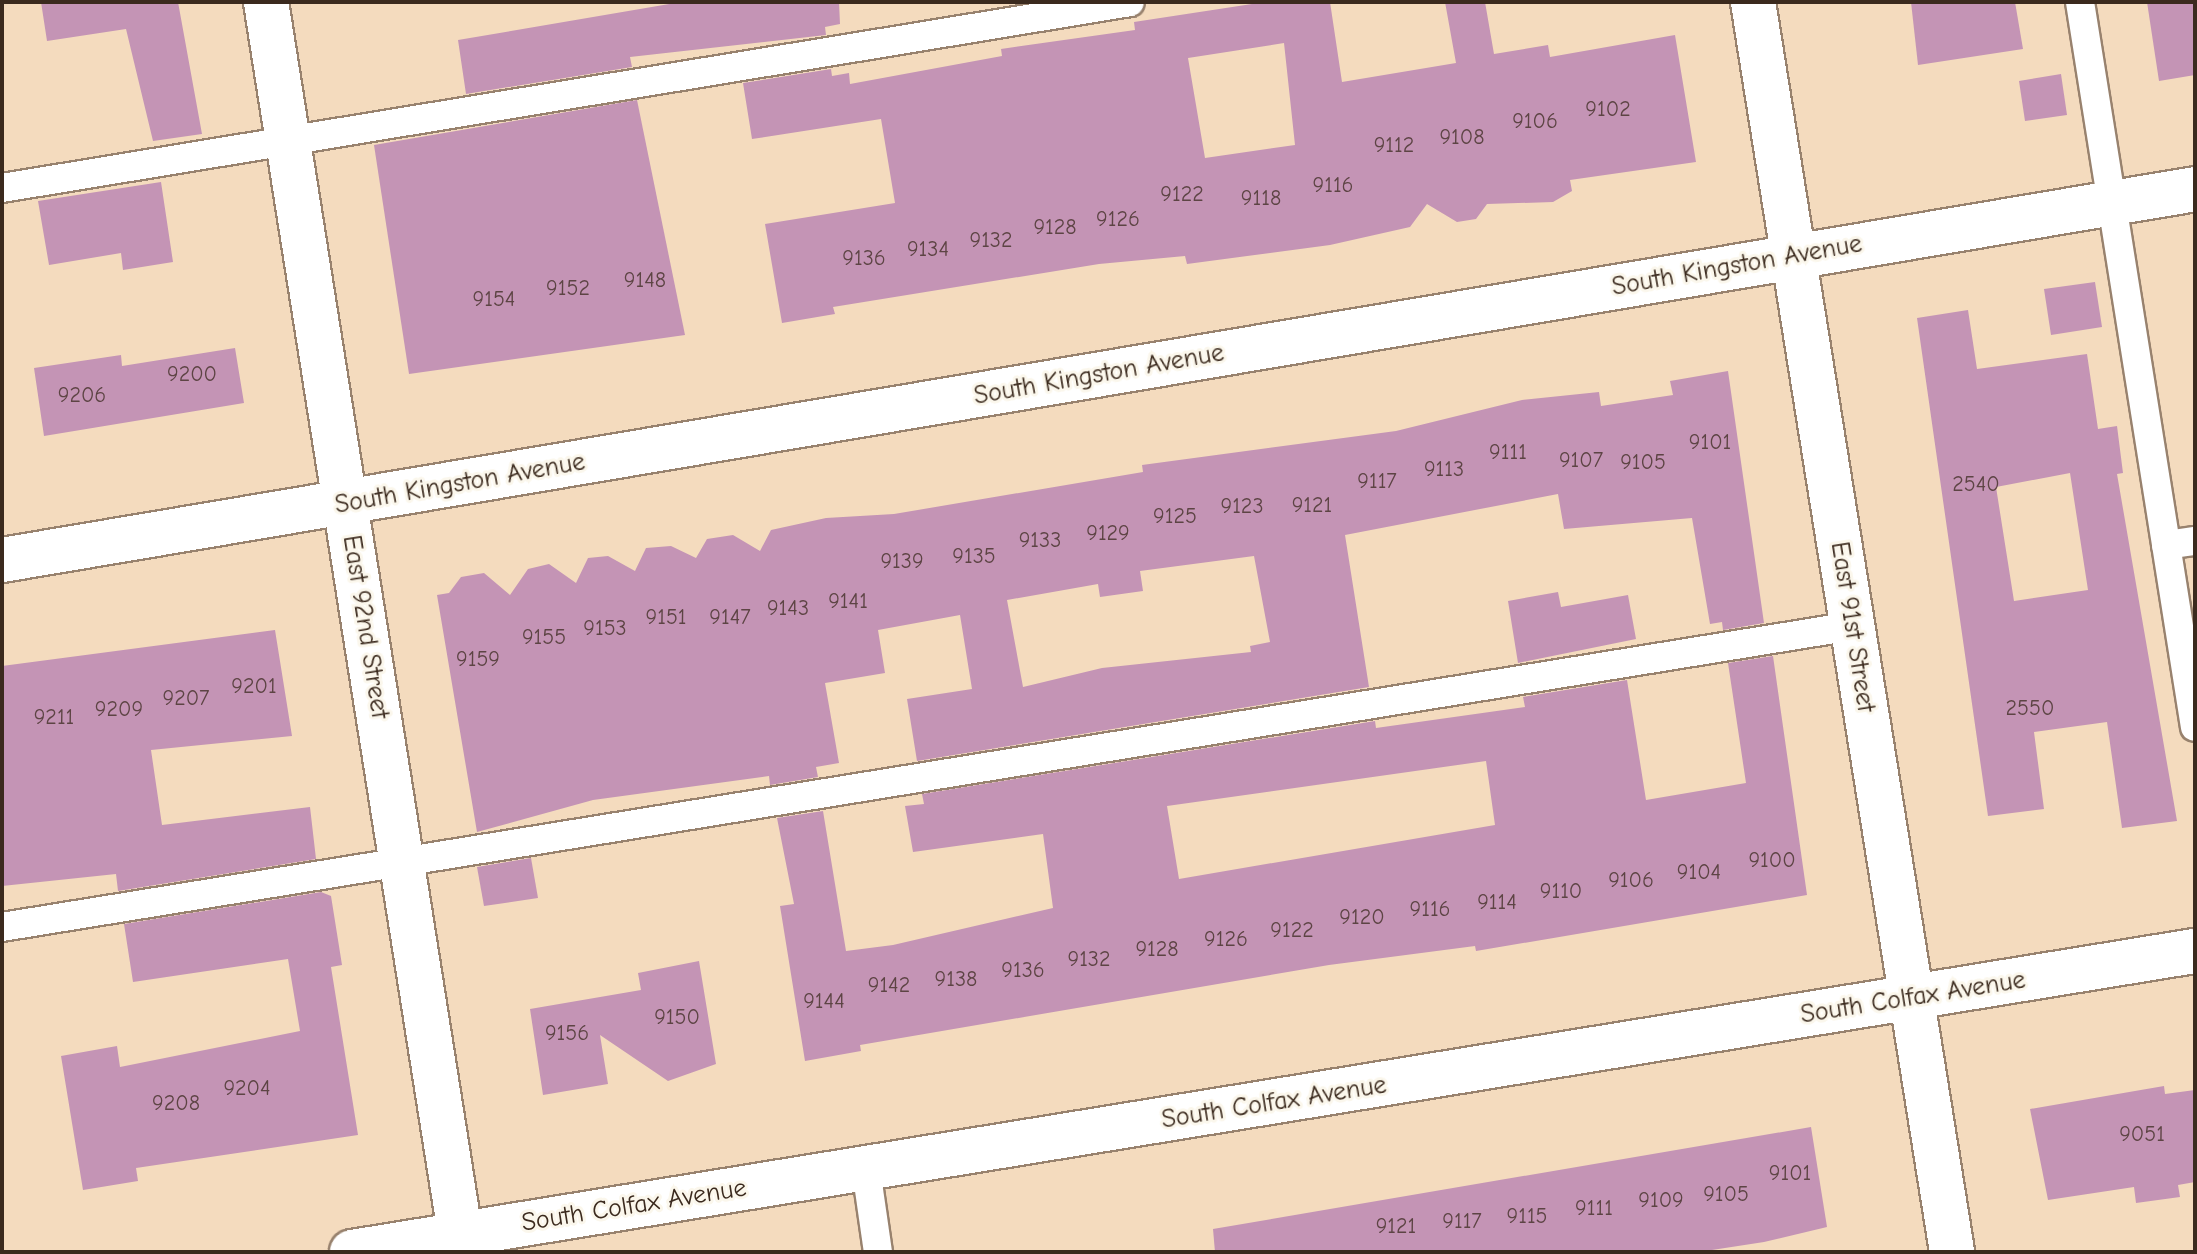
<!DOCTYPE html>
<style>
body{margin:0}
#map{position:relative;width:2197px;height:1254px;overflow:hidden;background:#f4dbbe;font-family:"Comic Neue",sans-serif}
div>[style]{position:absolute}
.building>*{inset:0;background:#c494b5}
.roads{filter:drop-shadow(2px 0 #98826e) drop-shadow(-2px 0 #98826e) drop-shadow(0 2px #98826e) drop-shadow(0 -2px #98826e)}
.service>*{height:28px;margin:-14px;padding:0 14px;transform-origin:14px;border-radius:14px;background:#fff}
.minor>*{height:44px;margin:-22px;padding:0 22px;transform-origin:22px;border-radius:22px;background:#fff}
.secondary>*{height:44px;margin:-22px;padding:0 22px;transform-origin:22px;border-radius:22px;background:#fff}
span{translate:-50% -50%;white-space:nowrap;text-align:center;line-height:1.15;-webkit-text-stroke:6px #fbf7ec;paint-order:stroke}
.number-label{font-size:22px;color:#5d4444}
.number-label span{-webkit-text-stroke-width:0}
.street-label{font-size:26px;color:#3b2a1e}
.frame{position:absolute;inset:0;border:4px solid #3b2a1e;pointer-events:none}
</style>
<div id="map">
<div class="building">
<div style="clip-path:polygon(41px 2px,178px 2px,202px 134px,153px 141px,126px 29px,47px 41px)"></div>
<div style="clip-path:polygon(681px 2px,839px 2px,840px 24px,825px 27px,826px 35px,630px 57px,632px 67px,466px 94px,458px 40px)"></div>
<div style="clip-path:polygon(evenodd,1265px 2px,1330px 2px,1342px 82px,1456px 63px,1445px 2px,1485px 2px,1494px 54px,1548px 45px,1550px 57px,1675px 35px,1696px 162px,1570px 180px,1572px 191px,1553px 202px,1487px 204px,1476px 219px,1457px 222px,1427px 204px,1410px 227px,1330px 245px,1187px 264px,1185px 256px,1099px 264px,833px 307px,835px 314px,782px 323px,765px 224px,895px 203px,881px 119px,752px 139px,743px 83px,831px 69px,832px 76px,849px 73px,850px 84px,1002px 56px,1001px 49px,1135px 30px,1134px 22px,1265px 2px,1284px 43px,1295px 145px,1205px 158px,1188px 58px,1284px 43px)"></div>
<div style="clip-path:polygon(1911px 2px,2015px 2px,2023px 49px,1918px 65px)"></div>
<div style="clip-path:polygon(2147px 2px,2195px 2px,2195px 75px,2159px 81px)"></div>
<div style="clip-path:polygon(2061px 74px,2067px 115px,2025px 121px,2019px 81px)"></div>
<div style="clip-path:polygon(637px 100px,685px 335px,409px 374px,374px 145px)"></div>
<div style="clip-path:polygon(161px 182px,173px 262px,123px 270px,121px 253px,49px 265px,38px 201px)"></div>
<div style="clip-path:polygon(2095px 282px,2102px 327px,2051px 335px,2044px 289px)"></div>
<div style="clip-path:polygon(evenodd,1968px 310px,1977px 369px,2087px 354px,2098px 429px,2117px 426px,2123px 473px,2117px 474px,2177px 821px,2122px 828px,2107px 722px,2034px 732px,2044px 809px,1988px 816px,1917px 318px,1968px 310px,2070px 473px,2088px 590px,2014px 601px,1996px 487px,2070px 473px)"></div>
<div style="clip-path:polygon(235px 348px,244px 403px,44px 436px,34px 368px,121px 355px,122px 366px)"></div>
<div style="clip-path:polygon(evenodd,1728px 371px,1764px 623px,1723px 630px,1722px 622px,1710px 624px,1692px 518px,1564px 529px,1558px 494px,1345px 535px,1369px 687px,917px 761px,907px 699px,972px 689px,960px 615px,878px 630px,885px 673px,825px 683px,839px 763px,816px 767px,818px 777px,770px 785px,769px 776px,593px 800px,477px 832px,437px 595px,449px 593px,461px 577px,484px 573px,510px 595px,528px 569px,549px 564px,576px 583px,588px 558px,608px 556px,635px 571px,646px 548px,671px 546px,696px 558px,707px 539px,733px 535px,760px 551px,771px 530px,826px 518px,894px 514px,1143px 472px,1142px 465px,1396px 431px,1522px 400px,1599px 392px,1601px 406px,1673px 395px,1670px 381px,1728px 371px,1254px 556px,1270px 642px,1250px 646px,1251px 652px,1102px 668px,1023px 687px,1007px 600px,1098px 584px,1100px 597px,1143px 591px,1140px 571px,1254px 556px)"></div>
<div style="clip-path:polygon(1558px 592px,1561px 607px,1628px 595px,1636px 639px,1518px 663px,1508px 601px)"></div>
<div style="clip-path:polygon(275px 630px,292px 736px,151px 750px,162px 825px,310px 807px,316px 859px,118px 891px,116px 874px,2px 886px,2px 666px)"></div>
<div style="clip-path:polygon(evenodd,1773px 656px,1807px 895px,1476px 951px,1475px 946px,1329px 965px,860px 1045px,861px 1051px,805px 1061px,780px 906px,794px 904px,777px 818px,823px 811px,846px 951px,893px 945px,1053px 908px,1043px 834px,913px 852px,905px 806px,924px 804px,922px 794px,1375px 721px,1376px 728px,1525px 707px,1523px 697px,1627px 680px,1646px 800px,1746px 783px,1728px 663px,1773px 656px,1486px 761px,1495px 825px,1179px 879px,1167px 806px,1486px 761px)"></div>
<div style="clip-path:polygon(531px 858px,538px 898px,484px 906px,477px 867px)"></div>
<div style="clip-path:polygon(321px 892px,331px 896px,342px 965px,331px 967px,358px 1135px,136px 1168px,138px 1181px,83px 1190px,61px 1056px,117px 1046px,120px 1067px,300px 1031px,288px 959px,133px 982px,124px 924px)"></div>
<div style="clip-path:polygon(699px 961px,716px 1064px,668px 1081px,600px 1035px,608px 1084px,543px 1095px,530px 1009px,641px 990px,638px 973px)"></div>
<div style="clip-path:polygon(2164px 1086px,2165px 1094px,2195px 1090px,2195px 1182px,2178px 1185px,2180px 1197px,2136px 1203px,2134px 1187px,2048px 1200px,2030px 1109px)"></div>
<div style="clip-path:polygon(1811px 1127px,1827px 1227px,1764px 1242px,1699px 1252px,1215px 1252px,1213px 1229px)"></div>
</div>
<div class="roads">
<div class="service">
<div style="left:2080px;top:2px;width:734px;rotate:80.99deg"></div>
<div style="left:2px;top:188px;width:1143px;rotate:-9.36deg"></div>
<div style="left:2166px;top:545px;width:29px;rotate:-8deg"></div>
<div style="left:2px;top:927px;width:1874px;rotate:-9.24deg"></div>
<div style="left:866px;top:1169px;width:84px;rotate:81.8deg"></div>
</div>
<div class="minor">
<div style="left:266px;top:2px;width:1265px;rotate:81.04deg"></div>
<div style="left:1753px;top:2px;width:1266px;rotate:80.95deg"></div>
<div style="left:2px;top:560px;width:2224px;rotate:-9.6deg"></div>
</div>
<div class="secondary">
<div style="left:352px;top:1252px;width:1867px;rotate:-9.28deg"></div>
</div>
</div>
<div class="number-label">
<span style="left:1608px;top:110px">9102</span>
<span style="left:1535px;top:122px">9106</span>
<span style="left:1462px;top:138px">9108</span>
<span style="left:1394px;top:146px">9112</span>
<span style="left:1333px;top:186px">9116</span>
<span style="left:1182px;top:195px">9122</span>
<span style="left:1261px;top:199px">9118</span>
<span style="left:1118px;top:220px">9126</span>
<span style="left:1055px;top:228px">9128</span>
<span style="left:991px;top:241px">9132</span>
<span style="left:928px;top:250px">9134</span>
<span style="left:864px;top:259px">9136</span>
<span style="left:645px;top:281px">9148</span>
<span style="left:568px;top:289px">9152</span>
<span style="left:494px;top:300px">9154</span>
<span style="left:192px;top:375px">9200</span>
<span style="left:82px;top:396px">9206</span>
<span style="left:1710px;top:443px">9101</span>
<span style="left:1508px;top:453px">9111</span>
<span style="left:1581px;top:461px">9107</span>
<span style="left:1643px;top:463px">9105</span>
<span style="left:1444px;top:470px">9113</span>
<span style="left:1377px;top:482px">9117</span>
<span style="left:1976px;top:485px">2540</span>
<span style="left:1312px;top:506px">9121</span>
<span style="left:1242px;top:507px">9123</span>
<span style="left:1175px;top:517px">9125</span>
<span style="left:1108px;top:534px">9129</span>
<span style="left:1040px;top:541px">9133</span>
<span style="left:974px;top:557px">9135</span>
<span style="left:902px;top:562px">9139</span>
<span style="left:848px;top:602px">9141</span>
<span style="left:788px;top:609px">9143</span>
<span style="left:666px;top:618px">9151</span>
<span style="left:730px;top:618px">9147</span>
<span style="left:605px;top:629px">9153</span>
<span style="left:544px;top:638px">9155</span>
<span style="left:478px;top:660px">9159</span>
<span style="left:254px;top:687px">9201</span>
<span style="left:186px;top:699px">9207</span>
<span style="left:2030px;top:709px">2550</span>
<span style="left:119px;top:710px">9209</span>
<span style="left:54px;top:718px">9211</span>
<span style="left:1772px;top:861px">9100</span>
<span style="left:1699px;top:873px">9104</span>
<span style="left:1631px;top:881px">9106</span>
<span style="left:1561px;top:892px">9110</span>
<span style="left:1497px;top:903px">9114</span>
<span style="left:1430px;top:910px">9116</span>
<span style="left:1362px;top:918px">9120</span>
<span style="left:1292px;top:931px">9122</span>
<span style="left:1226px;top:940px">9126</span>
<span style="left:1157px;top:950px">9128</span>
<span style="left:1089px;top:960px">9132</span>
<span style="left:1023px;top:971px">9136</span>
<span style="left:956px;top:980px">9138</span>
<span style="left:889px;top:986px">9142</span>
<span style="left:824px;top:1002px">9144</span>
<span style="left:677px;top:1018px">9150</span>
<span style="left:567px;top:1034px">9156</span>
<span style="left:247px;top:1089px">9204</span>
<span style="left:176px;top:1104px">9208</span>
<span style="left:2142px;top:1135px">9051</span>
<span style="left:1790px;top:1174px">9101</span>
<span style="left:1726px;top:1195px">9105</span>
<span style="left:1661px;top:1201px">9109</span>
<span style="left:1594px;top:1209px">9111</span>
<span style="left:1527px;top:1217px">9115</span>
<span style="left:1462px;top:1222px">9117</span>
<span style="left:1396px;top:1227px">9121</span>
</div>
<div class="street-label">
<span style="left:1737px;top:266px;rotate:-10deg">South Kingston Avenue</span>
<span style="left:1099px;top:375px;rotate:-10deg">South Kingston Avenue</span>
<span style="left:460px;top:484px;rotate:-10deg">South Kingston Avenue</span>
<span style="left:365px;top:627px;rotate:81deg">East 92nd Street</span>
<span style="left:1852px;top:627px;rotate:81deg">East 91st Street</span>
<span style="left:1913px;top:998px;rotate:-9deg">South Colfax Avenue</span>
<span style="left:1274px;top:1103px;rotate:-9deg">South Colfax Avenue</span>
<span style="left:634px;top:1206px;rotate:-9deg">South Colfax Avenue</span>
</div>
<div class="frame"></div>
</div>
